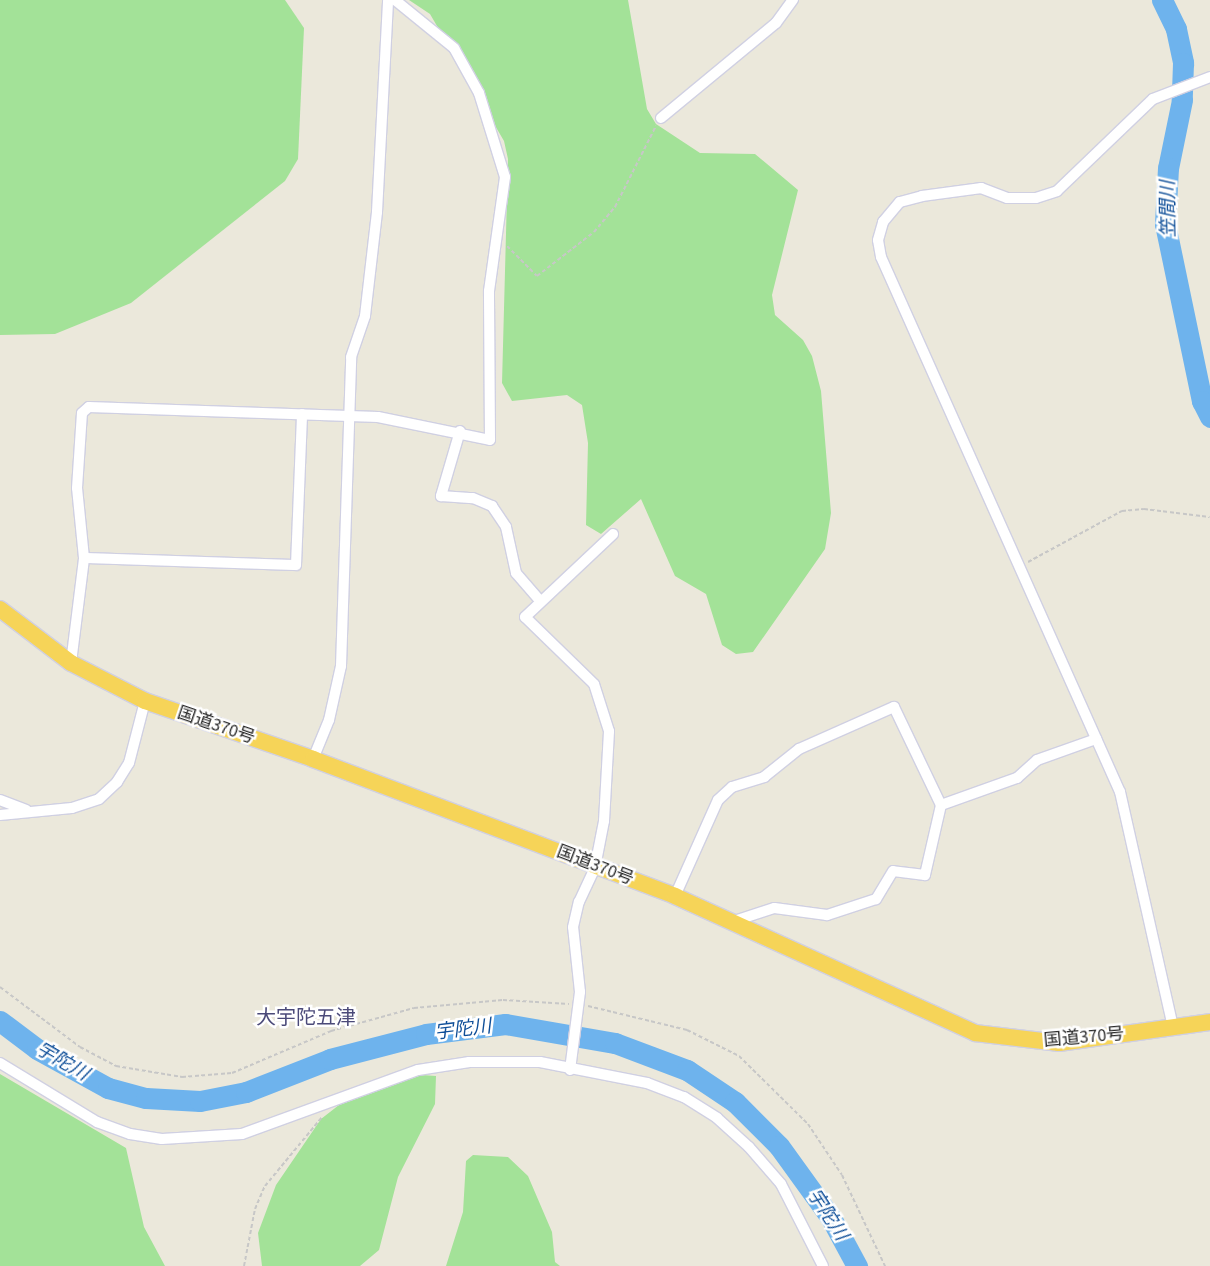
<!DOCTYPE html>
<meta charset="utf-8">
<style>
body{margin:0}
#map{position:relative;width:1210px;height:1266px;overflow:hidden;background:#ebe8db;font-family:"Source Sans 3","Noto Sans JP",sans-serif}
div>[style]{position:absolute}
.green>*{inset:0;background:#a3e298}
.river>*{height:21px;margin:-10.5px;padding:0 10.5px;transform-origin:10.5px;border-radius:10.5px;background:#6eb3ed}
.path>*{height:2px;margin-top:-1px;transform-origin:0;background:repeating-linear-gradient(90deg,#c7c7c7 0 4px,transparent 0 6.5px)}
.roads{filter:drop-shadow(1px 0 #d0d0e2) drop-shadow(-1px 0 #d0d0e2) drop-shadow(0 1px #d0d0e2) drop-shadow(0 -1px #d0d0e2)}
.minor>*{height:10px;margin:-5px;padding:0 5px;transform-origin:5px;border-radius:5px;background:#fff}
.trunk>*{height:16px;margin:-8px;padding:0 8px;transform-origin:8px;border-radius:8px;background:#f6d458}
span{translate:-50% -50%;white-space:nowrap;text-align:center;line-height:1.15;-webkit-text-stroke:5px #fff;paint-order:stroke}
.street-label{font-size:18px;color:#292929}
.water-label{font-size:19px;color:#0e4e98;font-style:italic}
.quarter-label{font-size:20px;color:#4b4a79}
</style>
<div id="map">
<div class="green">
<div style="clip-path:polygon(0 0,285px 0,304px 28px,298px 159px,285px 181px,131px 303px,55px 334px,0 335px)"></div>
<div style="clip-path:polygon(409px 0,628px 0,647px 109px,656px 124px,700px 153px,755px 154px,798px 190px,772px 295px,775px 315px,803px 340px,812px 356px,821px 391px,831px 513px,825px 549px,753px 652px,736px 654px,722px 645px,706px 594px,675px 576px,641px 499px,601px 534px,586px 525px,588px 443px,582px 405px,567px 395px,512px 401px,502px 383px,508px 159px,504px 141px,430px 14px)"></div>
<div style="clip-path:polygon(0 1074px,126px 1148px,144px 1227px,165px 1266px,0 1266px)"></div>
<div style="clip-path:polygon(421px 1075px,436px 1076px,435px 1104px,398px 1177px,379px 1250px,360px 1266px,262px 1266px,258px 1233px,276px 1185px,321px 1119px,339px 1105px)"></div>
<div style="clip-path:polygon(473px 1155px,508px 1157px,528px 1176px,552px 1232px,555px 1262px,560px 1266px,446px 1266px,463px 1212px,466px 1161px)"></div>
</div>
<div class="river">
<div style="left:1162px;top:0;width:32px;rotate:64deg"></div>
<div style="left:1176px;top:29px;width:35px;rotate:78deg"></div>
<div style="left:1183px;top:63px;width:37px;rotate:92deg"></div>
<div style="left:1182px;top:100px;width:69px;rotate:101.6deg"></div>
<div style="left:1168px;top:168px;width:56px;rotate:93.1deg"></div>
<div style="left:1165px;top:224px;width:181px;rotate:78.2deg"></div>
<div style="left:1202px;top:401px;width:18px;rotate:63deg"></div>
<div style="left:0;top:1021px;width:46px;rotate:37.1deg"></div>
<div style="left:37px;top:1049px;width:81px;rotate:28.8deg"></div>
<div style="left:108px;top:1088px;width:39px;rotate:15deg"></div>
<div style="left:146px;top:1098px;width:54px;rotate:3.2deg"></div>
<div style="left:200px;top:1101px;width:47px;rotate:-11.1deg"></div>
<div style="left:246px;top:1092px;width:90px;rotate:-21.4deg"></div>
<div style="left:330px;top:1059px;width:99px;rotate:-14.6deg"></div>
<div style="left:426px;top:1034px;width:80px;rotate:-7.2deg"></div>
<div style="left:505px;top:1024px;width:112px;rotate:9.8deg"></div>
<div style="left:615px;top:1043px;width:77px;rotate:20.6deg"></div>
<div style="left:687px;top:1070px;width:58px;rotate:33.7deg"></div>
<div style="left:735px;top:1102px;width:62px;rotate:45deg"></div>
<div style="left:779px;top:1146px;width:89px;rotate:54.2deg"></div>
<div style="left:831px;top:1218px;width:55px;rotate:61.6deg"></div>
</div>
<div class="path">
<div style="left:507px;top:246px;width:42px;rotate:45deg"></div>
<div style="left:537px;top:276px;width:72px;rotate:-37.7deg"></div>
<div style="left:594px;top:232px;width:33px;rotate:-50deg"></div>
<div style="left:615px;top:207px;width:91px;rotate:-63.2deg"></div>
<div style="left:1028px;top:562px;width:107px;rotate:-28.5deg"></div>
<div style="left:1122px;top:511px;width:22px;rotate:-5deg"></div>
<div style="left:1144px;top:509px;width:66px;rotate:6.9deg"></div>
<div style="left:0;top:987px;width:100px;rotate:36.9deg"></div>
<div style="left:80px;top:1047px;width:41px;rotate:27.8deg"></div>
<div style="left:116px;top:1066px;width:67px;rotate:9.5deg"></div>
<div style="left:182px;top:1077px;width:50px;rotate:-4.6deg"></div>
<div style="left:232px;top:1073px;width:108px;rotate:-23deg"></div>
<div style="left:331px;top:1031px;width:86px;rotate:-15.5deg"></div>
<div style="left:414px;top:1008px;width:89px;rotate:-5.1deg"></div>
<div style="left:503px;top:1000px;width:66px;rotate:3.5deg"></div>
<div style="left:588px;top:1006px;width:102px;rotate:13.6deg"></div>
<div style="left:687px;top:1030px;width:58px;rotate:26.6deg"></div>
<div style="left:739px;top:1056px;width:97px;rotate:44.6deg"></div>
<div style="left:808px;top:1124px;width:61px;rotate:56.3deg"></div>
<div style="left:842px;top:1175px;width:101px;rotate:64.7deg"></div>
<div style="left:244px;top:1266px;width:58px;rotate:-79.1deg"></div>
<div style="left:255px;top:1209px;width:25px;rotate:-67deg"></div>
<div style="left:265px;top:1186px;width:89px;rotate:-50.4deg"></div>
</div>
<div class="roads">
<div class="minor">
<div style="left:661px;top:118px;width:149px;rotate:-39.6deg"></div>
<div style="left:776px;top:23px;width:29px;rotate:-54deg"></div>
<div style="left:460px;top:431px;width:68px;rotate:106.3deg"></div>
<div style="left:441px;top:496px;width:32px;rotate:4deg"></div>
<div style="left:473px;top:498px;width:21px;rotate:23deg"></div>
<div style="left:492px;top:506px;width:25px;rotate:56deg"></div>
<div style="left:506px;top:527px;width:47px;rotate:77.7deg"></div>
<div style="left:516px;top:573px;width:37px;rotate:49deg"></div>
<div style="left:84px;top:558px;width:212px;rotate:1.9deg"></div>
<div style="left:296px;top:565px;width:151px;rotate:-87.7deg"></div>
<div style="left:71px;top:663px;width:106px;rotate:-82.9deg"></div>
<div style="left:84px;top:558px;width:70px;rotate:-95.7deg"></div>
<div style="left:77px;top:488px;width:75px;rotate:-86.2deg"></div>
<div style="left:82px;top:413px;width:9px;rotate:-41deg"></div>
<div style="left:89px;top:407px;width:289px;rotate:2deg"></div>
<div style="left:378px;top:417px;width:114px;rotate:11.6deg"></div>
<div style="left:490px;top:440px;width:149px;rotate:-90.4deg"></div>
<div style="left:489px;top:291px;width:115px;rotate:-82deg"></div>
<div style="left:505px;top:177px;width:88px;rotate:-107.2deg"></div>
<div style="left:479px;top:93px;width:51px;rotate:-119.1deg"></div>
<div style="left:454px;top:48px;width:76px;rotate:-140.9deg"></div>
<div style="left:313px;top:759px;width:42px;rotate:-67.7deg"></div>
<div style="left:329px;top:720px;width:55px;rotate:-77.5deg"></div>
<div style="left:341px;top:666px;width:309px;rotate:-88.1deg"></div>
<div style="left:351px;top:357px;width:43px;rotate:-71.1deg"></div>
<div style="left:365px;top:316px;width:105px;rotate:-83.4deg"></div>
<div style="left:377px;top:212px;width:212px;rotate:-87deg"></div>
<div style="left:0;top:800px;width:28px;rotate:21deg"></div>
<div style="left:941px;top:805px;width:81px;rotate:-19.6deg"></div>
<div style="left:1017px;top:778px;width:27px;rotate:-42deg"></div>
<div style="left:1037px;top:760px;width:63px;rotate:-19.6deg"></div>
<div style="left:0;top:815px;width:72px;rotate:-5.6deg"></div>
<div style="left:72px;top:808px;width:28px;rotate:-18deg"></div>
<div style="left:99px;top:799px;width:25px;rotate:-43deg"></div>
<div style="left:117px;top:782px;width:22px;rotate:-58deg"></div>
<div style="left:129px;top:763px;width:64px;rotate:-75.5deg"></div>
<div style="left:675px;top:896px;width:105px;rotate:-65.9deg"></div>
<div style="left:718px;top:800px;width:19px;rotate:-43deg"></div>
<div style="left:732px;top:787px;width:34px;rotate:-17deg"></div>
<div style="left:764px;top:777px;width:45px;rotate:-38.7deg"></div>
<div style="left:799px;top:749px;width:104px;rotate:-23.9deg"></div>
<div style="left:894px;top:707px;width:109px;rotate:64.4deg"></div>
<div style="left:941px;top:805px;width:72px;rotate:102.9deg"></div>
<div style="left:925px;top:875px;width:32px;rotate:-173deg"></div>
<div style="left:893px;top:871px;width:33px;rotate:121deg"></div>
<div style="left:876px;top:899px;width:52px;rotate:161.9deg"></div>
<div style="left:827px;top:915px;width:53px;rotate:-172.5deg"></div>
<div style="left:774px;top:908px;width:45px;rotate:162deg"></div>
<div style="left:1173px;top:1027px;width:241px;rotate:-102.7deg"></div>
<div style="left:1120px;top:792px;width:586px;rotate:-114.07deg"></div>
<div style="left:881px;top:257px;width:17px;rotate:-100deg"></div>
<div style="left:878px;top:240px;width:19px;rotate:-74deg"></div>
<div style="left:883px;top:222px;width:26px;rotate:-50deg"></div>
<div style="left:900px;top:202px;width:23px;rotate:-15deg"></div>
<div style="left:922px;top:196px;width:60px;rotate:-7.7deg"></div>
<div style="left:981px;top:188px;width:28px;rotate:21deg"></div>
<div style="left:1007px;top:198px;width:29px"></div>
<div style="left:1036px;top:198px;width:22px;rotate:-18deg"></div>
<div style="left:1057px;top:191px;width:133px;rotate:-43.8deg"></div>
<div style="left:1153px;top:99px;width:61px;rotate:-21.1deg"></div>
<div style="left:0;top:1063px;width:114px;rotate:31.3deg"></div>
<div style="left:97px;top:1122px;width:35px;rotate:20deg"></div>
<div style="left:130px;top:1134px;width:32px;rotate:9deg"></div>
<div style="left:162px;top:1139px;width:80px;rotate:-3.6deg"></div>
<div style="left:242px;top:1134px;width:187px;rotate:-20deg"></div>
<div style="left:418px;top:1070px;width:52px;rotate:-8.9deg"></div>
<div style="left:469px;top:1062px;width:71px"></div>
<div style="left:540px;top:1062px;width:109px;rotate:11.1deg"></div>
<div style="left:647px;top:1083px;width:40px;rotate:21deg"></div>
<div style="left:684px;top:1097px;width:39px;rotate:32deg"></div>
<div style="left:717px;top:1118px;width:43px;rotate:42.2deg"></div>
<div style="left:749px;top:1147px;width:49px;rotate:49.1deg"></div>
<div style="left:781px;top:1184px;width:92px;rotate:62.9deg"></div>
<div style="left:570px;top:1070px;width:79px;rotate:-82.7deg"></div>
<div style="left:580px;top:992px;width:65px;rotate:-96.1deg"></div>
<div style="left:573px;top:927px;width:26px;rotate:-77deg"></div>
<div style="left:579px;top:902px;width:38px;rotate:-65deg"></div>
<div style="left:595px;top:867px;width:47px;rotate:-78.9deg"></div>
<div style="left:604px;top:821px;width:90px;rotate:-86.8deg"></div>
<div style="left:609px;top:731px;width:49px;rotate:-107.7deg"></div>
<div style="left:594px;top:684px;width:96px;rotate:-135.8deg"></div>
<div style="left:525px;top:617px;width:121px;rotate:-43.3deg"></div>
</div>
<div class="trunk">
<div style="left:0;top:609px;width:89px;rotate:37.3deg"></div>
<div style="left:71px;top:663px;width:83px;rotate:27.2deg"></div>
<div style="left:145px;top:701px;width:178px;rotate:19deg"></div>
<div style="left:313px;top:759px;width:387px;rotate:20.7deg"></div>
<div style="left:675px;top:896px;width:330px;rotate:24.5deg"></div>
<div style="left:975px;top:1033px;width:85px;rotate:6.8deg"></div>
<div style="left:1059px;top:1043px;width:152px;rotate:-7.9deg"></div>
</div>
</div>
<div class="street-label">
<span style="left:216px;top:726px;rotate:19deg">国道370号</span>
<span style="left:595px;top:866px;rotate:21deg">国道370号</span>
<span style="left:1084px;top:1038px;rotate:-5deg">国道370号</span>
</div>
<div class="water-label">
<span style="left:1169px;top:209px;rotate:-91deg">笠間川</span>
<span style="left:463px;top:1030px;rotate:-7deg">宇陀川</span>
<span style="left:62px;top:1062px;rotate:30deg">宇陀川</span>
<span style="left:827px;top:1215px;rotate:57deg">宇陀川</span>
</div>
<div class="quarter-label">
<span style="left:306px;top:1018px">大宇陀五津</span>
</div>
</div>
